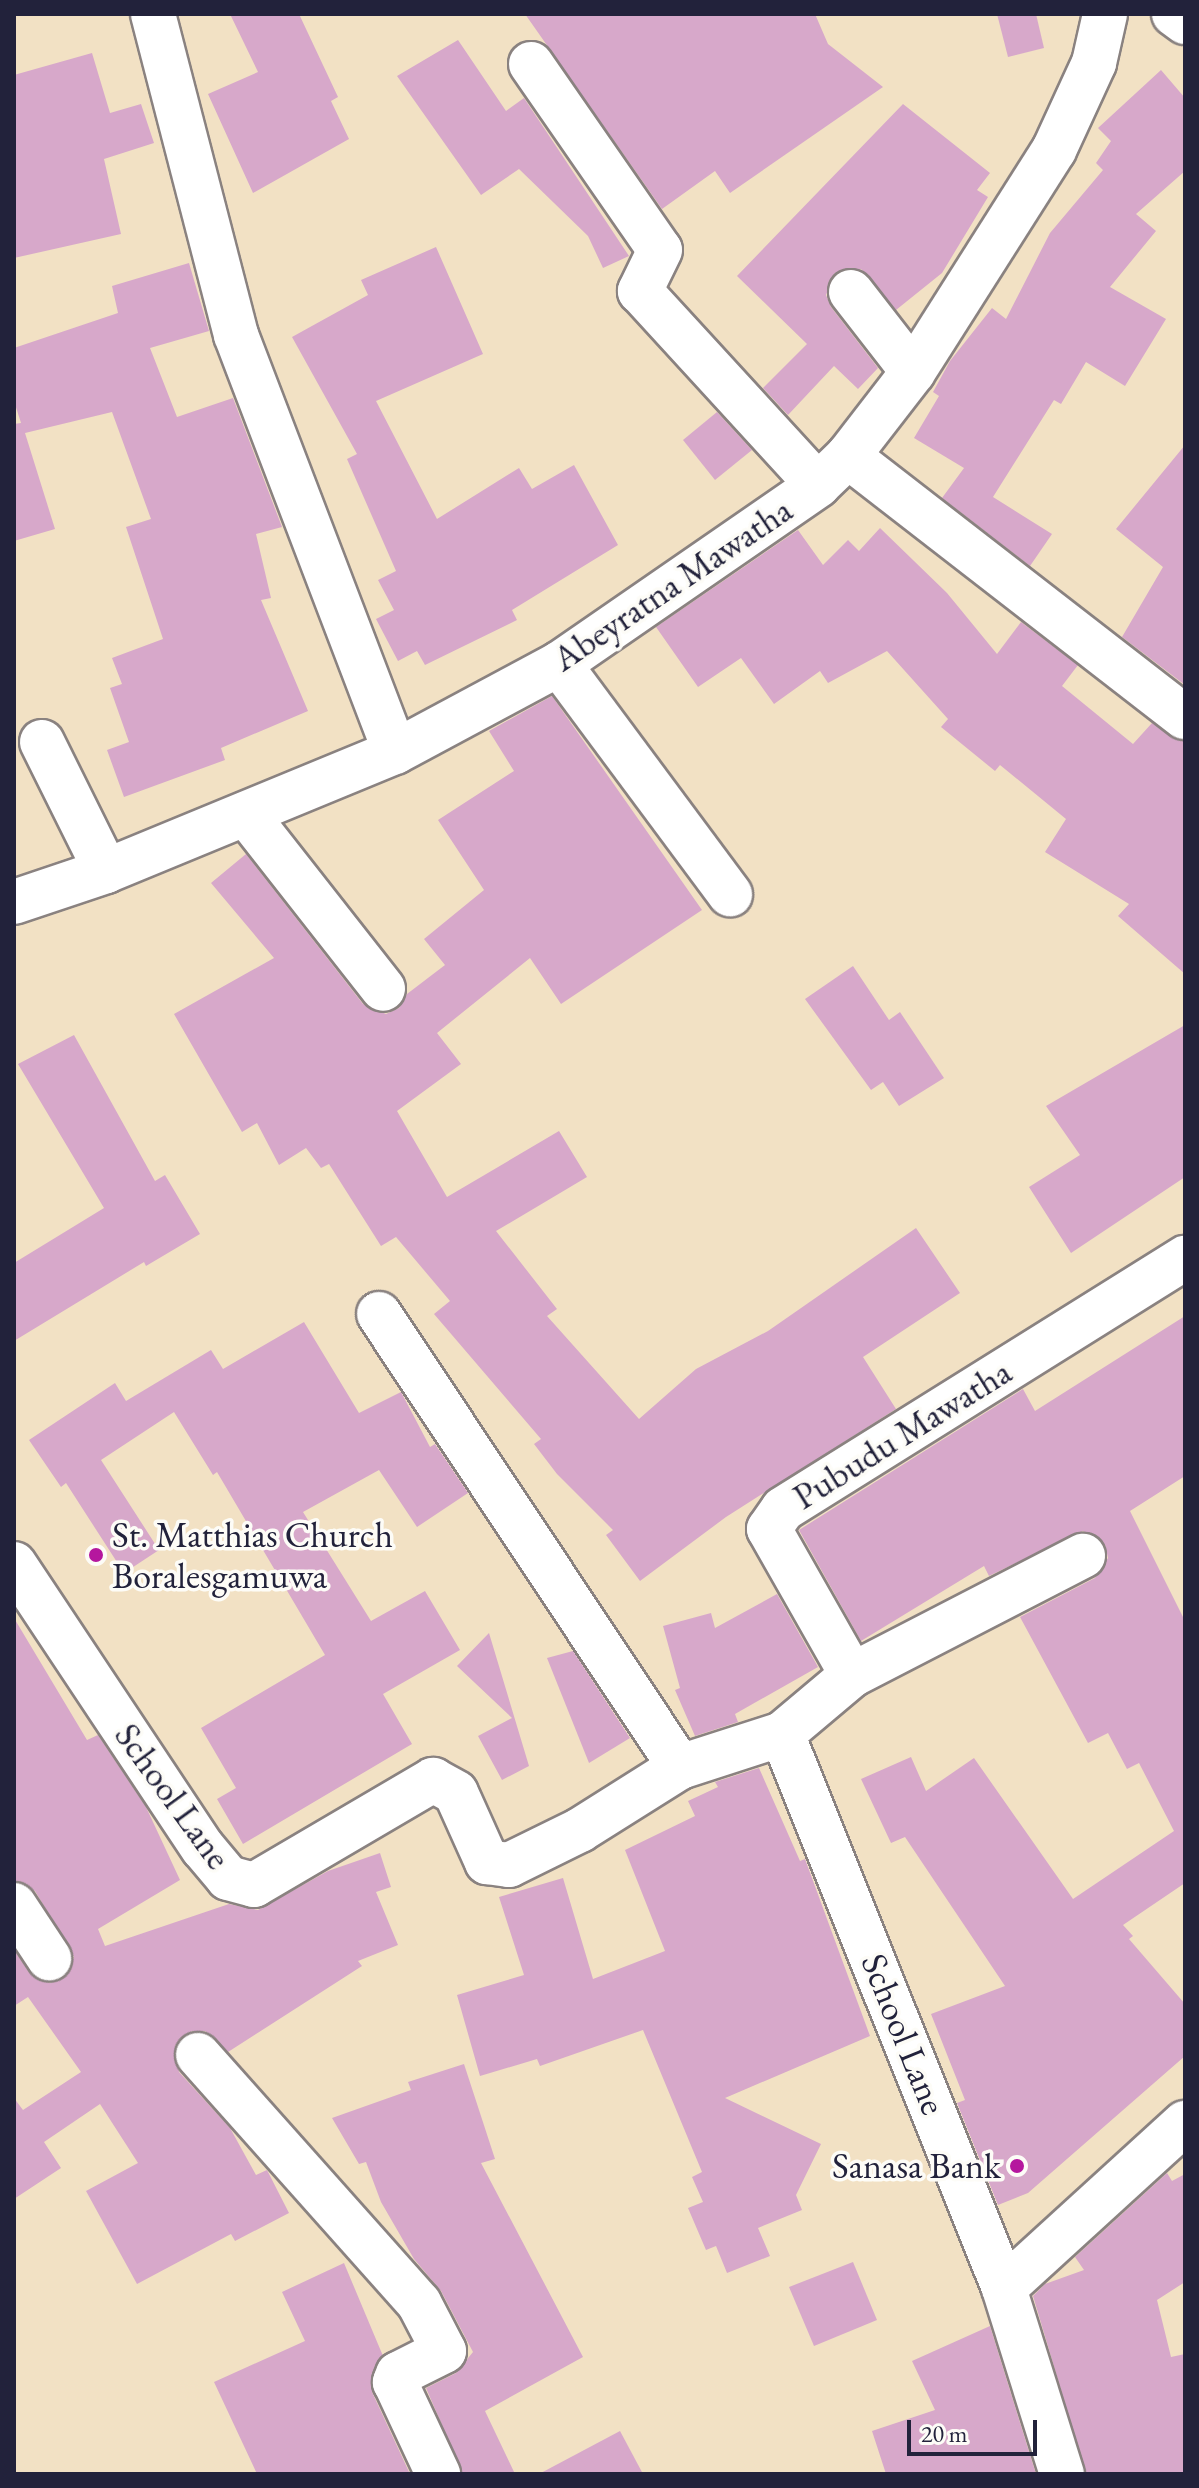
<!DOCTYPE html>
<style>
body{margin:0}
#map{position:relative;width:1199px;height:2488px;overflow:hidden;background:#f2e1c4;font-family:"EB Garamond",serif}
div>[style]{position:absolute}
.building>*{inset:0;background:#d7a8ca}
.roads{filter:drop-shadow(2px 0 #8a8280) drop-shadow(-2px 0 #8a8280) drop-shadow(0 2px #8a8280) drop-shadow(0 -2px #8a8280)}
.minor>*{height:44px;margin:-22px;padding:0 22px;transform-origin:22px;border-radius:22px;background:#fff}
.dots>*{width:22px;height:22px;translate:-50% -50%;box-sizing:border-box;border:4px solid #fdfcf7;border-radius:50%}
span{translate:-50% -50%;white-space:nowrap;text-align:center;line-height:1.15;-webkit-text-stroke:7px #fdfcf7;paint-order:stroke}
.street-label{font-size:36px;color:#22223b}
.poi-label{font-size:36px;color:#22223b}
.left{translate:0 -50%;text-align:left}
.right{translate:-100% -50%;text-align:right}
.frame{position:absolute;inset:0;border:16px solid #22223b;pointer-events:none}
.scale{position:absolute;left:907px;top:2420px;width:130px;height:36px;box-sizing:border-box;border:4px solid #22223b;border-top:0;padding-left:10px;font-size:24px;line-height:28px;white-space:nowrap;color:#22223b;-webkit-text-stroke:6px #fdfcf7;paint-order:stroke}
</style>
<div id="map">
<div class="building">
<div style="clip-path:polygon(230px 14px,299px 14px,338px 97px,331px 101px,349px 139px,253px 193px,208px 94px,258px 72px)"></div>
<div style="clip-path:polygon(525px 14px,815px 14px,828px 44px,883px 87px,730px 193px,715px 171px,662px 209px)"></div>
<div style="clip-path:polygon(997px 14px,1036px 14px,1044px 48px,1008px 57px)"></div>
<div style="clip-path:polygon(458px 40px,506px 111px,524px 98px,629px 256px,603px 268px,588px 236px,519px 169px,481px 195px,397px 76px)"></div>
<div style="clip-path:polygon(92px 53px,110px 113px,141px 104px,154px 143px,104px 159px,121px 234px,14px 258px,14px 75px)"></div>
<div style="clip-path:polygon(1161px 70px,1185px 98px,1185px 171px,1136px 214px,1156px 231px,1110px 287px,1166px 319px,1125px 386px,1086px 362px,1061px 404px,1054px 400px,993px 497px,1052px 534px,1030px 566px,942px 498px,964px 468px,914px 438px,939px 396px,933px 392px,950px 361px,992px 308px,1006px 319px,1050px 233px,1103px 170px,1096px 163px,1111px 141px,1098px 128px)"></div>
<div style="clip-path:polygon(903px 104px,990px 173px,977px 190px,988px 197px,942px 273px,896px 310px,861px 269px,835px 273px,826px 295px,831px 307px,878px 368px,858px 389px,834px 366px,788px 415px,763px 388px,807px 344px,737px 276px)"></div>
<div style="clip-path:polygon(436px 247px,483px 354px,376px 401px,437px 519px,519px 468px,532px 489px,574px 465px,618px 545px,512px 610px,517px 620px,425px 665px,417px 651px,398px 661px,376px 619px,394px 610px,378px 580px,396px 571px,347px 459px,357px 454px,292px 337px,368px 295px,361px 280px)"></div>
<div style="clip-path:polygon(189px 263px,209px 331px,150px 348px,177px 417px,233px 398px,282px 527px,256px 534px,271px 598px,261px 600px,308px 711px,221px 748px,225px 760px,124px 797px,107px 750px,129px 742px,110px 688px,122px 684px,112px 658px,163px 639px,126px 527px,151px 519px,112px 412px,25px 433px,55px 529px,14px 541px,14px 424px,21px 423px,14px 401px,14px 348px,118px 313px,112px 286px)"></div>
<div style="clip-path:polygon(717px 412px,752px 450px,715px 480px,683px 440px)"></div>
<div style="clip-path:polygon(1185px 445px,1185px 685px,1122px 637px,1163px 567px,1116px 529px)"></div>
<div style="clip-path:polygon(880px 528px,947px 593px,997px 654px,1021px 622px,1078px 665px,1062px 686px,1133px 744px,1152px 723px,1185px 741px,1185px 974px,1118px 916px,1129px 904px,1045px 852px,1066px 819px,1000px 765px,995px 771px,941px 727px,948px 719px,887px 651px,828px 683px,820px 671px,774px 704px,741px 658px,698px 687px,656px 627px,798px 530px,823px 565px,848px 540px,859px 551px)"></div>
<div style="clip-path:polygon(552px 696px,702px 910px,561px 1004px,530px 958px,437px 1033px,461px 1064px,397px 1111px,447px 1197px,559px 1131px,587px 1177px,496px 1231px,557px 1309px,547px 1316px,639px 1419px,696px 1369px,768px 1331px,916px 1228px,960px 1293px,863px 1357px,896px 1409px,726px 1517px,640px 1581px,606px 1535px,613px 1530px,557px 1474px,534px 1444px,541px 1439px,434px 1314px,450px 1301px,396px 1237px,381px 1246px,329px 1164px,321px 1168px,306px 1148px,279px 1165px,257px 1123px,242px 1132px,174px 1014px,274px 958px,211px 883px,246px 854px,363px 1004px,386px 1014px,399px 1008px,407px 994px,445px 965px,424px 939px,484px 890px,438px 820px,514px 771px,489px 731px)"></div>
<div style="clip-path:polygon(853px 966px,889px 1020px,900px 1012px,944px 1078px,899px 1106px,883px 1082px,871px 1090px,805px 999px)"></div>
<div style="clip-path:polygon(1185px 1025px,1185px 1177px,1071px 1253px,1029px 1187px,1080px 1155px,1046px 1106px)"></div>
<div style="clip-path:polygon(74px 1035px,155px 1181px,165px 1175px,200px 1234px,146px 1266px,144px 1262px,14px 1341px,14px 1263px,104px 1208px,18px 1064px)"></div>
<div style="clip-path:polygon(1185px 1316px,1185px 1476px,1130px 1511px,1185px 1621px,1185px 1883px,1123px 1925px,1133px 1936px,1129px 1939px,1185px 2004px,1185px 2056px,1028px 2193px,998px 2205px,957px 2103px,965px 2100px,931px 2014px,1005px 1986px,905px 1837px,891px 1843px,861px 1779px,911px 1757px,926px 1791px,974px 1758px,1073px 1899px,1174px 1831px,1139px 1763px,1127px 1769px,1108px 1733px,1088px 1743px,1020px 1617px,1095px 1578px,1108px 1558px,1105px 1545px,1083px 1531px,989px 1576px,984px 1566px,861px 1641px,799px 1530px,1023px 1389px,1035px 1411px)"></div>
<div style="clip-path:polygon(304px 1322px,359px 1413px,401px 1392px,430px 1447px,435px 1444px,468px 1493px,417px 1527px,379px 1470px,303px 1512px,371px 1621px,425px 1591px,460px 1650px,383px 1694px,412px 1744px,243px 1844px,217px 1799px,236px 1788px,201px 1728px,325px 1655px,217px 1472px,213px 1475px,174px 1412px,101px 1460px,159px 1550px,124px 1573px,66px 1483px,61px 1487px,29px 1440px,115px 1383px,126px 1401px,211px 1350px,223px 1369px)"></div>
<div style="clip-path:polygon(777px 1594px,818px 1667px,735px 1714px,738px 1722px,695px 1736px,675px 1690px,680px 1688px,663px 1626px,711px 1613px,715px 1628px)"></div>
<div style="clip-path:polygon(14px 1618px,87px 1740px,98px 1735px,146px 1807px,180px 1880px,98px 1929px,105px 1946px,229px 1904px,258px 1910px,328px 1871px,380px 1853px,391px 1887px,376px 1892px,398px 1945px,358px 1961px,362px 1966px,228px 2052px,205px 2031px,192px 2031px,175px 2046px,179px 2072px,230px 2128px,256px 2175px,267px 2170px,289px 2213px,235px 2241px,231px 2234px,137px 2284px,86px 2191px,138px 2163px,100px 2104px,44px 2142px,61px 2168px,14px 2199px,14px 2098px,23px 2110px,81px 2072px,28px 1997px,14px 2006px,14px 1950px,29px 1972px,50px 1983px,63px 1978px,74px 1957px,35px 1891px,14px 1880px)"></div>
<div style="clip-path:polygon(489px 1633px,529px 1766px,502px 1780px,478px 1736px,512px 1718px,457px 1666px)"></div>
<div style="clip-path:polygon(573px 1651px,630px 1738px,589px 1763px,547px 1658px)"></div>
<div style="clip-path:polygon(759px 1768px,800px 1861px,805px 1859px,870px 2036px,725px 2098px,821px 2144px,796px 2195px,802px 2210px,758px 2228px,770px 2256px,727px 2273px,716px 2246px,706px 2250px,688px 2208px,703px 2202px,692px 2177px,702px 2172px,643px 2030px,540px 2066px,537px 2059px,480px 2076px,457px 1995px,524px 1975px,499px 1897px,563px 1878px,593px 1979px,665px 1951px,625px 1850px,695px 1816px,688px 1801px,718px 1787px,715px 1782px)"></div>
<div style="clip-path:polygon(464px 2064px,495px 2159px,481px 2163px,583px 2357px,485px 2411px,515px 2474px,463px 2474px,426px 2388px,456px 2373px,473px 2352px,441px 2291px,414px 2259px,381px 2202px,366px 2162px,359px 2164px,332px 2118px,411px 2090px,408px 2082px)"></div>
<div style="clip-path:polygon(1167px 2173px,1172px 2181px,1185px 2174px,1185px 2282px,1157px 2300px,1171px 2357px,1185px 2354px,1185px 2474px,1086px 2474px,1033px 2296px,1045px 2284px,1084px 2270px,1075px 2257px)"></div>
<div style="clip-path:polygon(853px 2262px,877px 2320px,814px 2346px,789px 2287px)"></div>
<div style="clip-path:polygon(344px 2263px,383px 2356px,372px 2373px,372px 2392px,410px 2474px,257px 2474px,214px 2382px,305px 2341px,282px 2292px)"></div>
<div style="clip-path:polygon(990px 2326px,1036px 2474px,886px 2474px,872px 2431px,935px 2410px,912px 2361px)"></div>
<div style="clip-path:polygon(620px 2431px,643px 2474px,539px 2474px)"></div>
</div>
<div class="roads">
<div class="minor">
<div style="left:153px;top:14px;width:332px;rotate:75.5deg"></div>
<div style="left:236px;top:335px;width:446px;rotate:69.1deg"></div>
<div style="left:1174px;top:14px;width:14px;rotate:36deg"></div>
<div style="left:531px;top:64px;width:226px;rotate:55.3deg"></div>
<div style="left:660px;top:250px;width:46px;rotate:116deg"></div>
<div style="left:640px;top:291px;width:263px;rotate:47.5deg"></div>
<div style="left:851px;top:292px;width:101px;rotate:52.2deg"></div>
<div style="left:848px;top:456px;width:426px;rotate:37.8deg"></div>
<div style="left:559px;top:664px;width:287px;rotate:53.4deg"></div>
<div style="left:42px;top:742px;width:144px;rotate:63.6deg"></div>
<div style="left:246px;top:814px;width:222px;rotate:51.9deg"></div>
<div style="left:14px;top:902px;width:97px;rotate:-18.6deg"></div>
<div style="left:106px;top:871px;width:313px;rotate:-22.4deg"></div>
<div style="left:395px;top:752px;width:186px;rotate:-28.2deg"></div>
<div style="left:559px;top:664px;width:315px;rotate:-34.6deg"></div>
<div style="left:818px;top:485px;width:42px;rotate:-44deg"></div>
<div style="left:848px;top:456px;width:106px;rotate:-52.3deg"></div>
<div style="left:913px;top:372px;width:263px;rotate:-57.6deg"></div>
<div style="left:1054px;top:150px;width:96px;rotate:-65.3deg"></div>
<div style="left:1094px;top:63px;width:50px;rotate:-77.3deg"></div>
<div style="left:379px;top:1314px;width:544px;rotate:56.4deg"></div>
<div style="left:14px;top:1564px;width:341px;rotate:56.4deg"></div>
<div style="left:203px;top:1848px;width:39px;rotate:50deg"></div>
<div style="left:228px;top:1878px;width:27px;rotate:15deg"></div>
<div style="left:254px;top:1885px;width:208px;rotate:-30.4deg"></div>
<div style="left:433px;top:1780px;width:26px;rotate:29deg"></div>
<div style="left:456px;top:1793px;width:76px;rotate:65.8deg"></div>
<div style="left:487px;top:1862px;width:22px;rotate:8deg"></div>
<div style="left:509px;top:1865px;width:79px;rotate:-26.2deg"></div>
<div style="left:580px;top:1830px;width:118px;rotate:-32.2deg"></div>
<div style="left:680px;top:1767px;width:107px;rotate:-17.9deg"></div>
<div style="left:782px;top:1734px;width:92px;rotate:-40.1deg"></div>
<div style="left:852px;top:1675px;width:260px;rotate:-27.3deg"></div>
<div style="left:852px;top:1675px;width:168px;rotate:-119.6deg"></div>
<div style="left:769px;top:1529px;width:24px;rotate:-55deg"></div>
<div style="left:783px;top:1509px;width:474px;rotate:-32deg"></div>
<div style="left:782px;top:1734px;width:597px;rotate:68.16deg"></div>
<div style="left:1004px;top:2288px;width:195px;rotate:72.7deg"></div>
<div style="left:14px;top:1905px;width:64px;rotate:56.6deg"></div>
<div style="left:198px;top:2055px;width:332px;rotate:48.3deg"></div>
<div style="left:419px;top:2303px;width:54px;rotate:62.5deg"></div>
<div style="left:444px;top:2351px;width:51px;rotate:153.4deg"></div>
<div style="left:398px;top:2374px;width:9px;rotate:111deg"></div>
<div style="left:395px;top:2382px;width:102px;rotate:64.9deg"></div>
<div style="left:1004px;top:2288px;width:245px;rotate:-42.4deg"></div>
</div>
</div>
<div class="dots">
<div style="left:96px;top:1555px;background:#b5179e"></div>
<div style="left:1017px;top:2166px;background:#b5179e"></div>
</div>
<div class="street-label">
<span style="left:672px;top:584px;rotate:-34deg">Abeyratna Mawatha</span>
<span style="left:902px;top:1434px;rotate:-32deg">Pubudu Mawatha</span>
<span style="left:173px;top:1796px;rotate:54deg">School Lane</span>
<span style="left:904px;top:2034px;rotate:68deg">School Lane</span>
</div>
<div class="poi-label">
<span class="left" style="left:112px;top:1555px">St. Matthias Church<br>Boralesgamuwa</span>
<span class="right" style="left:1001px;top:2166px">Sanasa Bank</span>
</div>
<div class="frame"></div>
<div class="scale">20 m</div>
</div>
